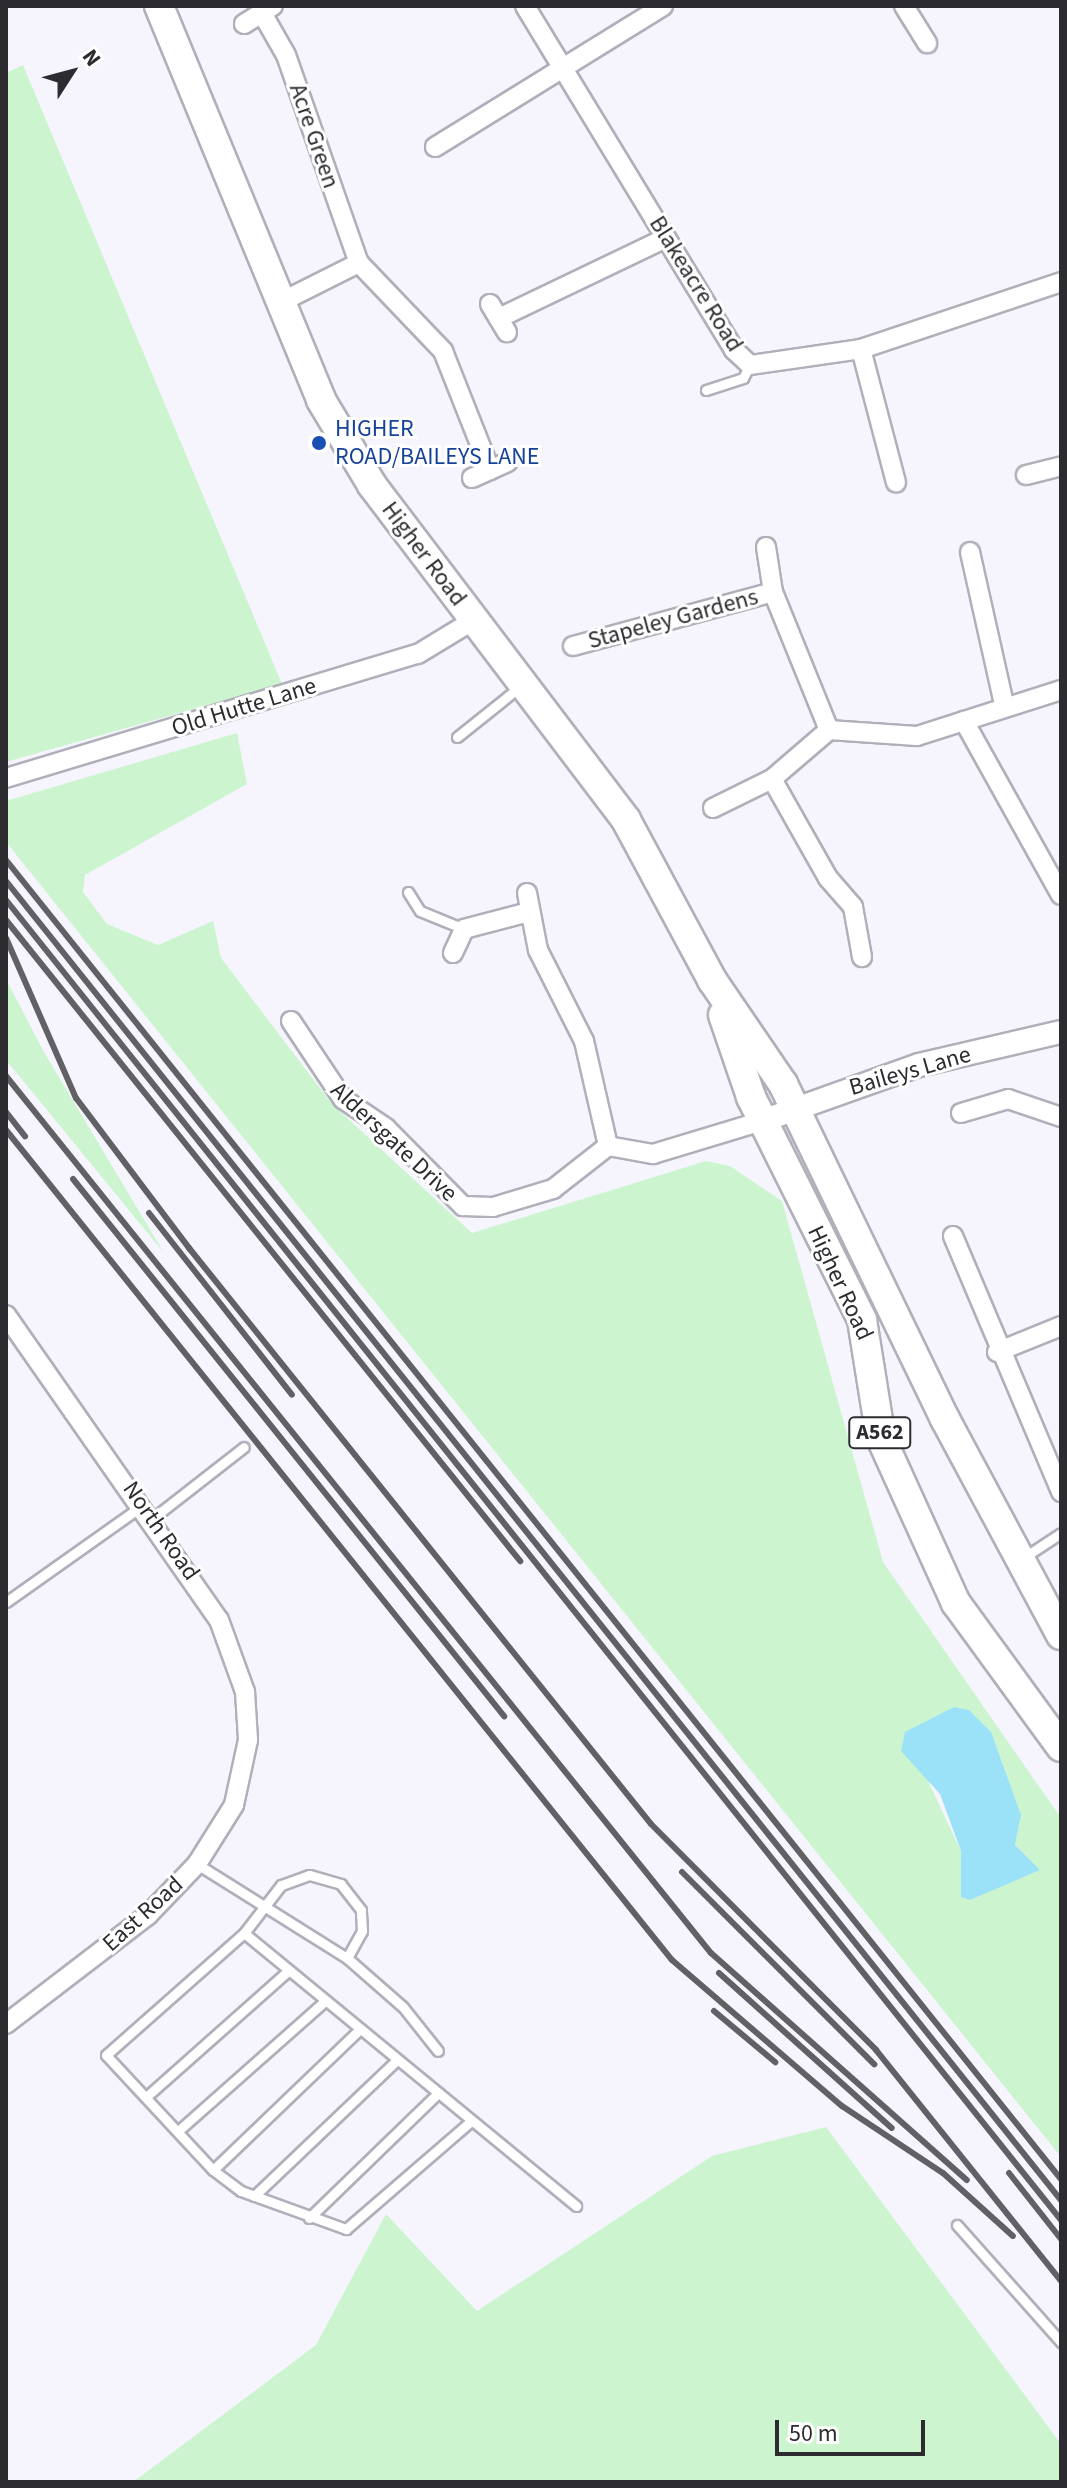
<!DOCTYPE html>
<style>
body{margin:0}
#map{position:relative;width:1067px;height:2488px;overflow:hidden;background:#f6f5fe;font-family:"Source Sans 3",sans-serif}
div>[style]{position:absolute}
.green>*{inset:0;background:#ccf5cf}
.water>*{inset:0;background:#9be2f8}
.roads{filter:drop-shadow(2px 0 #b0afba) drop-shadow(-2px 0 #b0afba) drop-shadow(0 2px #b0afba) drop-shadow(0 -2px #b0afba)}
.service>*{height:9px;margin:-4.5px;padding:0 4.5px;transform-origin:4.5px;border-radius:4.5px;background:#fff}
.minor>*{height:18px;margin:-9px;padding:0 9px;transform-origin:9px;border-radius:9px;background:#fff}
.tertiary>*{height:22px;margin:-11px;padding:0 11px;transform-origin:11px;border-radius:11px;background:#fff}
.trunk>*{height:28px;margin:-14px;padding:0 14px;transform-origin:14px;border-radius:14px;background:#fff}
.rail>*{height:6px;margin:-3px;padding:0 3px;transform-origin:3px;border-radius:3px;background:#606065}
.dots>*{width:22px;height:22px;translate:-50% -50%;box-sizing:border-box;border:4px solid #fff;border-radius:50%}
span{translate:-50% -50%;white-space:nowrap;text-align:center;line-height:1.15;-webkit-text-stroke:6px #fff;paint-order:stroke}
.shield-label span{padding:2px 6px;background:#fff;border:2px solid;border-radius:6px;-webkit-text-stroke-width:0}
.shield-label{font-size:22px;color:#2c2c30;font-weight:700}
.street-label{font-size:24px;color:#2c2c30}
.transit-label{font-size:24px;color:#164399}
.left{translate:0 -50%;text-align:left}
.frame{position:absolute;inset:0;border:8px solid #2c2c30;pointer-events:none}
.north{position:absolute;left:32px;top:32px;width:80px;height:80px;-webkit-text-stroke:6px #fff;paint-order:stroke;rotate:54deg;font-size:22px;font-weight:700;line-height:32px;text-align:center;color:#2c2c30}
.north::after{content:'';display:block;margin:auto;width:28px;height:36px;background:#2c2c30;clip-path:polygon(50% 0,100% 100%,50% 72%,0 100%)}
.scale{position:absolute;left:775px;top:2420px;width:150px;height:36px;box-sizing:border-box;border:4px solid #2c2c30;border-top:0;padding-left:10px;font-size:24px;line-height:28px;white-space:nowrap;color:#2c2c30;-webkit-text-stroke:6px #fff;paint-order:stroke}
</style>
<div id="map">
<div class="green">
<div style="clip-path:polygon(23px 65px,282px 684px,6px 762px,6px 73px)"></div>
<div style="clip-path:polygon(evenodd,237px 733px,247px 784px,85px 875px,83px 892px,107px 924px,158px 945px,213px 921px,221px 958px,332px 1104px,472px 1233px,706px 1161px,730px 1166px,782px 1201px,883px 1562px,1061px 1818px,1061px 2157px,6px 842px,6px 801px,237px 733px,1000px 1757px,1019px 1822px,1015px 1845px,1039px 1870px,964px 1899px,961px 1851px,929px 1783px,1000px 1757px)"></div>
<div style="clip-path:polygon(6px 979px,44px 1052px,164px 1253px,6px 1060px)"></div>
<div style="clip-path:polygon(826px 2127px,1061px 2444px,1061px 2482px,133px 2482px,316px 2345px,386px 2214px,477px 2311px,712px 2156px)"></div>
</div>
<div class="water">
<div style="clip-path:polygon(954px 1707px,969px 1710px,991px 1732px,1021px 1815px,1015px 1845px,1040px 1870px,970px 1900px,961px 1897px,961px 1851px,940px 1794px,901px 1751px,905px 1732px)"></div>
</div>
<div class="roads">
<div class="service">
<div style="left:706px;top:390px;width:39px;rotate:-18deg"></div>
<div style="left:743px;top:378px;width:15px;rotate:-62deg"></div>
<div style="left:457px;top:737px;width:83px;rotate:-38.7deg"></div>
<div style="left:408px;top:892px;width:22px;rotate:58deg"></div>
<div style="left:420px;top:911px;width:48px;rotate:22.2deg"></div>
<div style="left:153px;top:1518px;width:115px;rotate:-38deg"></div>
<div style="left:1023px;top:1558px;width:45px;rotate:-33.3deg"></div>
<div style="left:6px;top:1602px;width:164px;rotate:-35.3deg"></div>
<div style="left:197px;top:1864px;width:177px;rotate:32.1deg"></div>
<div style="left:347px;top:1958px;width:74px;rotate:41.2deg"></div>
<div style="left:403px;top:2007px;width:56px;rotate:51.5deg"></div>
<div style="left:244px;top:1933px;width:184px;rotate:138.5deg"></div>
<div style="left:106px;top:2055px;width:157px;rotate:47.1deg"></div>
<div style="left:213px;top:2170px;width:35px;rotate:37deg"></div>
<div style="left:241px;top:2191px;width:112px;rotate:19.9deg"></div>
<div style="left:346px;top:2229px;width:165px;rotate:-40.8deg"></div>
<div style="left:347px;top:1958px;width:31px;rotate:-61deg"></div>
<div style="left:362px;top:1931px;width:21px;rotate:-93deg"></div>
<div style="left:361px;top:1910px;width:33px;rotate:-128deg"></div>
<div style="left:341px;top:1884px;width:33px;rotate:-164deg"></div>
<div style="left:309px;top:1875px;width:30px;rotate:160deg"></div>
<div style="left:281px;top:1885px;width:61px;rotate:127.6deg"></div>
<div style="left:244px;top:1933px;width:430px;rotate:39.4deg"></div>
<div style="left:146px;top:2097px;width:190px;rotate:-41.6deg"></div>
<div style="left:178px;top:2131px;width:196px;rotate:-41.5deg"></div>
<div style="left:213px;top:2170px;width:204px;rotate:-43.8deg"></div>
<div style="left:254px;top:2196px;width:197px;rotate:-43.6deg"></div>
<div style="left:309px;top:2218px;width:180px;rotate:-44.1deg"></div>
<div style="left:957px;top:2225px;width:157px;rotate:48.4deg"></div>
</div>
<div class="minor">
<div style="left:525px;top:6px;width:403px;rotate:58.7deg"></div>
<div style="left:734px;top:350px;width:22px;rotate:43deg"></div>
<div style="left:750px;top:365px;width:112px;rotate:-8.2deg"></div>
<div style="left:861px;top:349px;width:211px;rotate:-18.5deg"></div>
<div style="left:904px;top:6px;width:44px;rotate:58.1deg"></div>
<div style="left:262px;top:13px;width:48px;rotate:60.3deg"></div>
<div style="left:286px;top:55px;width:220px;rotate:70.7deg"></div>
<div style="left:244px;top:24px;width:34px;rotate:-32deg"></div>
<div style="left:435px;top:147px;width:268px;rotate:-31.7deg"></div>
<div style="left:277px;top:304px;width:92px;rotate:-26.6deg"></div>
<div style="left:359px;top:263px;width:122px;rotate:46.3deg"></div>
<div style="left:443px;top:351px;width:128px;rotate:68.4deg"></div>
<div style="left:490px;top:304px;width:33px;rotate:59deg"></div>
<div style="left:499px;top:318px;width:185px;rotate:-25.6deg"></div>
<div style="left:861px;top:349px;width:138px;rotate:75.3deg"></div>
<div style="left:1026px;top:475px;width:36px;rotate:-14deg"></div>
<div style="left:472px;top:478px;width:39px;rotate:-24deg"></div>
<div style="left:766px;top:547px;width:46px;rotate:81.2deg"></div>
<div style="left:773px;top:592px;width:149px;rotate:67.9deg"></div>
<div style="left:970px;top:552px;width:156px;rotate:77.4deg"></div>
<div style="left:573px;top:646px;width:207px;rotate:-15.1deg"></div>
<div style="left:964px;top:721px;width:199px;rotate:60.9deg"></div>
<div style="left:6px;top:778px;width:430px;rotate:-16.8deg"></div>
<div style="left:418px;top:654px;width:66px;rotate:-31.3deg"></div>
<div style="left:772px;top:779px;width:114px;rotate:60.5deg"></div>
<div style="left:828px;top:878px;width:38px;rotate:49deg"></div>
<div style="left:853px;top:907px;width:51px;rotate:79.8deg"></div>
<div style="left:713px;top:808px;width:66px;rotate:-26.2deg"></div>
<div style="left:772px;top:779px;width:75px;rotate:-40.7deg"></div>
<div style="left:829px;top:730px;width:88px;rotate:3.9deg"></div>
<div style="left:917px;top:736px;width:151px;rotate:-17.7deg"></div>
<div style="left:527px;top:893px;width:58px;rotate:79.1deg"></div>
<div style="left:538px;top:950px;width:102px;rotate:63.2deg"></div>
<div style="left:584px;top:1041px;width:108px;rotate:77.1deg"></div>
<div style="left:608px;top:1146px;width:46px;rotate:10.1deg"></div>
<div style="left:653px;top:1154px;width:114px;rotate:-16.8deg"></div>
<div style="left:453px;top:953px;width:26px;rotate:-65deg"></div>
<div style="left:464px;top:929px;width:67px;rotate:-14.7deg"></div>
<div style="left:291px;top:1021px;width:94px;rotate:56.3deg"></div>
<div style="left:343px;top:1099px;width:52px;rotate:34deg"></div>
<div style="left:386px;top:1128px;width:110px;rotate:45.4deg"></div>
<div style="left:463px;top:1206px;width:30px;rotate:2deg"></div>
<div style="left:493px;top:1207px;width:63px;rotate:-16.7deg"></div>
<div style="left:553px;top:1189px;width:70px;rotate:-38deg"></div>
<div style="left:961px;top:1113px;width:49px;rotate:-16.6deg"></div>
<div style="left:1008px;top:1099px;width:56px;rotate:18.8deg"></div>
<div style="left:953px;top:1236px;width:278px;rotate:67.1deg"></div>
<div style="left:6px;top:1315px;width:372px;rotate:55.1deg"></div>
<div style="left:219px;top:1620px;width:77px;rotate:70.1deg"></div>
<div style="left:245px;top:1692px;width:48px;rotate:86.4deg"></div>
<div style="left:248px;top:1740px;width:66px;rotate:102.2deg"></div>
<div style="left:234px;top:1805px;width:70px;rotate:122.1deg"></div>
<div style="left:197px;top:1864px;width:71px;rotate:133.9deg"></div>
<div style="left:148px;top:1915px;width:179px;rotate:142.5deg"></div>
<div style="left:997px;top:1352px;width:69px;rotate:-22.1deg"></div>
</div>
<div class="tertiary">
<div style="left:762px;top:1121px;width:167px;rotate:-19.6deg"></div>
<div style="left:919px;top:1065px;width:146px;rotate:-13.1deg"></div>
</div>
<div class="trunk">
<div style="left:159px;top:6px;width:426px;rotate:67.6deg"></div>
<div style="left:321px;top:400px;width:99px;rotate:59deg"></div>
<div style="left:372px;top:485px;width:420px;rotate:52.8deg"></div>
<div style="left:626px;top:820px;width:182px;rotate:61.7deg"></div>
<div style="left:712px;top:980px;width:126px;rotate:55.7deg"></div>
<div style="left:783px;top:1084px;width:372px;rotate:64.2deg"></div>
<div style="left:945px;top:1419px;width:245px;rotate:61.8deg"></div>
<div style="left:723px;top:1015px;width:87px;rotate:71.1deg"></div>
<div style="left:751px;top:1097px;width:249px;rotate:63.5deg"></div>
<div style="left:862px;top:1320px;width:120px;rotate:80.9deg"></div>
<div style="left:881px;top:1438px;width:181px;rotate:65.6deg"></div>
<div style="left:956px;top:1603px;width:178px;rotate:53.9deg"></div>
</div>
</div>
<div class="rail">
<div style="left:6px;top:860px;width:1689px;rotate:51.35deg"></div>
<div style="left:6px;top:881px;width:1689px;rotate:51.35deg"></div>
<div style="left:6px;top:900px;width:1690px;rotate:51.37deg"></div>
<div style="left:6px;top:920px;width:822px;rotate:51.27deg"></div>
<div style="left:6px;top:938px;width:175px;rotate:66.4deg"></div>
<div style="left:76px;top:1098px;width:188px;rotate:53deg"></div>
<div style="left:189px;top:1248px;width:738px;rotate:51.27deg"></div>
<div style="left:651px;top:1824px;width:319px;rotate:45.1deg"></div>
<div style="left:876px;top:2050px;width:296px;rotate:51.3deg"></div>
<div style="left:6px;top:1076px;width:1125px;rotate:51.21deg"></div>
<div style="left:711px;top:1953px;width:342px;rotate:41.6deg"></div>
<div style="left:6px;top:1112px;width:31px;rotate:52deg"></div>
<div style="left:6px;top:1130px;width:1064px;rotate:51.26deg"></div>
<div style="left:672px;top:1960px;width:224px;rotate:40.7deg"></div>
<div style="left:842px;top:2106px;width:121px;rotate:33.6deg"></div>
<div style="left:943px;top:2173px;width:94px;rotate:42deg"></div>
<div style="left:73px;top:1179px;width:689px;rotate:51.25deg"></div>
<div style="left:149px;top:1213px;width:231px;rotate:51.8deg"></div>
<div style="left:682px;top:1872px;width:272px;rotate:45deg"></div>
<div style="left:719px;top:1973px;width:232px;rotate:41.9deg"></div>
<div style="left:714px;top:2011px;width:80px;rotate:39.9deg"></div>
<div style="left:1009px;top:2173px;width:84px;rotate:51.8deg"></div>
</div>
<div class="dots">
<div style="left:319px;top:443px;background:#1a4fb4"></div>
</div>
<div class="shield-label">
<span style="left:880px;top:1433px">A562</span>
</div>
<div class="street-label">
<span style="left:314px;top:136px;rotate:71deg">Acre Green</span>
<span style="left:696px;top:284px;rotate:58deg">Blakeacre Road</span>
<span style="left:424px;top:554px;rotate:53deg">Higher Road</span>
<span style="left:673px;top:619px;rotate:-15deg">Stapeley Gardens</span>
<span style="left:244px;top:707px;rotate:-17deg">Old Hutte Lane</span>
<span style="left:910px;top:1071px;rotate:-16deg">Baileys Lane</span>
<span style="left:394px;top:1142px;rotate:43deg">Aldersgate Drive</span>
<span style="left:840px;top:1283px;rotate:65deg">Higher Road</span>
<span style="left:161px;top:1531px;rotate:55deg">North Road</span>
<span style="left:143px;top:1914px;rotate:-42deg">East Road</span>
</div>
<div class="transit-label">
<span class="left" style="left:335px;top:443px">HIGHER<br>ROAD/BAILEYS LANE</span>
</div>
<div class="frame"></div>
<div class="north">N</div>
<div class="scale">50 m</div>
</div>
